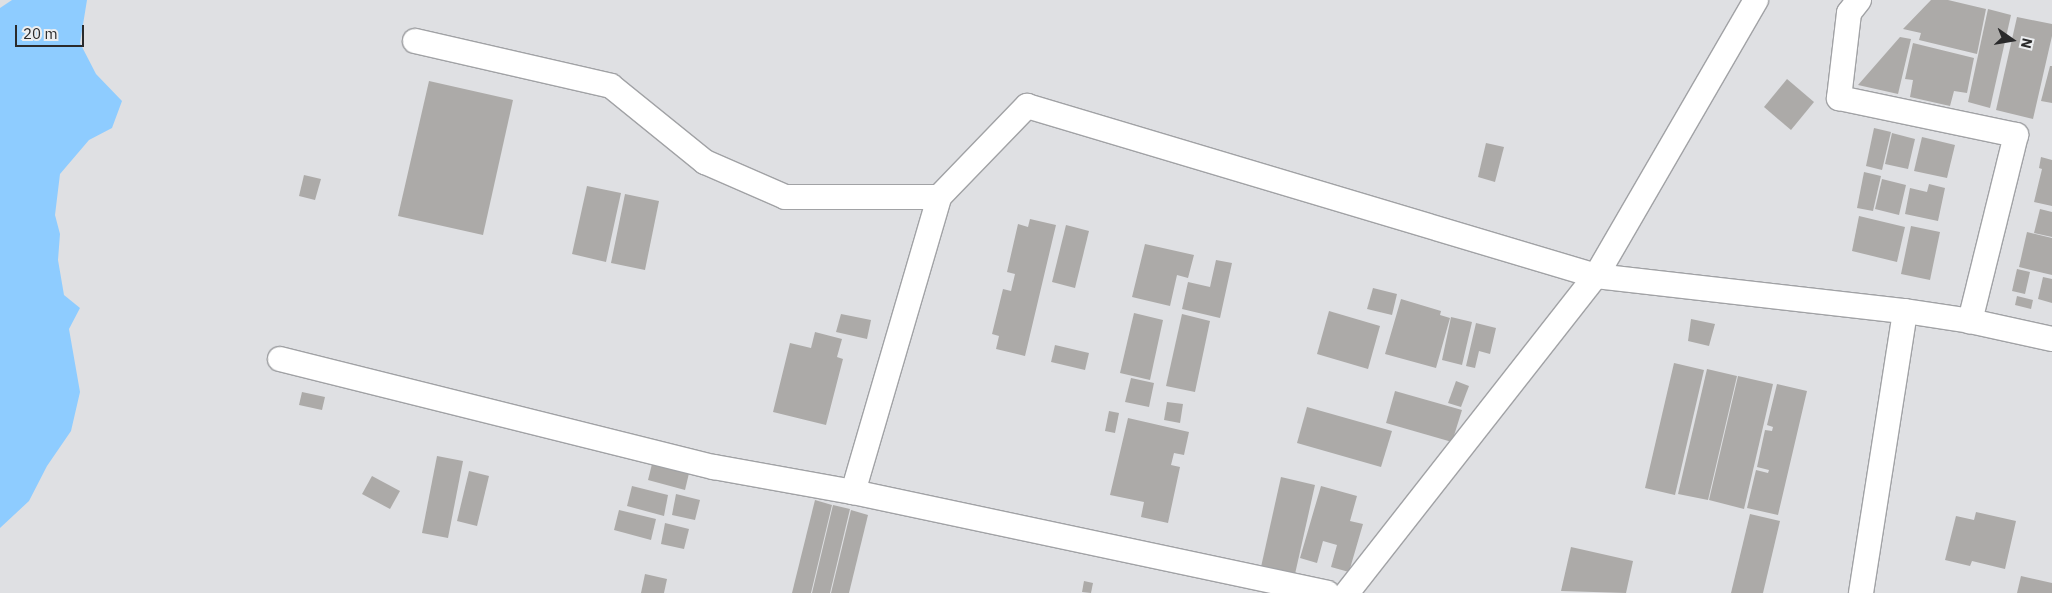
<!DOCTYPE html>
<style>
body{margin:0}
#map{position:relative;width:2052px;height:593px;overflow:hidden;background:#dfe0e3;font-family:"IBM Plex Sans",sans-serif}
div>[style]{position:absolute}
.water>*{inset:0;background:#8eccff}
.building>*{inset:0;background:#acaaa8}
.roads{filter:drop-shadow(1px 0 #a1a2a5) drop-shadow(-1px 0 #a1a2a5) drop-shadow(0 1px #a1a2a5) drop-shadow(0 -1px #a1a2a5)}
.minor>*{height:24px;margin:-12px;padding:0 12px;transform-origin:12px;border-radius:12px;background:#fff}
span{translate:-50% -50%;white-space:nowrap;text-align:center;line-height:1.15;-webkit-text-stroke:4px #eceef0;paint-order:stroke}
.north{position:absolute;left:1987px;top:15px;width:50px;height:50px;-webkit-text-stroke:4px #eceef0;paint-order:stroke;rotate:103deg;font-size:14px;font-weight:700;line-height:20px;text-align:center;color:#2a2a2b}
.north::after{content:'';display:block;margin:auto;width:18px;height:22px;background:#2a2a2b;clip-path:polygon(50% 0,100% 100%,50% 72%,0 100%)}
.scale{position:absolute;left:15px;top:25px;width:69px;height:22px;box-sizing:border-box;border:2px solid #2a2a2b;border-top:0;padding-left:6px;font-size:15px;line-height:18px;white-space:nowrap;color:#2a2a2b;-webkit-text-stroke:4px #eceef0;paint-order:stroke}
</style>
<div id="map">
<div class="water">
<div style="clip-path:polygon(12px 0,87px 0,80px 43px,96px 74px,122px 101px,112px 128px,89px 140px,60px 174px,55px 215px,60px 234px,58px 260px,64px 295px,80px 308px,69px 329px,80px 392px,71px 431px,47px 466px,29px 501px,0 528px,0 8px)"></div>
</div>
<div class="building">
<div style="clip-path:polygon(1931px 0,1948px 0,1986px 9px,1977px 54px,1919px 40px,1921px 33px,1903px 29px)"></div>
<div style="clip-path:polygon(1988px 9px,2011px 15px,1990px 108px,1968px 102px)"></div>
<div style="clip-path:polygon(2017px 17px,2052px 24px,2052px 36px,2033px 119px,1996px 110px)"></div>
<div style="clip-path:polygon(1900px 37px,1911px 39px,1898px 94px,1858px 85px)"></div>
<div style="clip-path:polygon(1913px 43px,1974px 58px,1967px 93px,1954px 91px,1950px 106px,1910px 97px,1913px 80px,1905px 79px)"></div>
<div style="clip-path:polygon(2050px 66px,2052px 66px,2052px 103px,2041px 101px)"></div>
<div style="clip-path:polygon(1787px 79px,1814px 102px,1791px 130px,1764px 107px)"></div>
<div style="clip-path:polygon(429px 81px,513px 100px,483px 235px,398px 216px)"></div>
<div style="clip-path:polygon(1874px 128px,1891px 132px,1882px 170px,1866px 166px)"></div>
<div style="clip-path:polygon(1892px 133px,1915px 139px,1908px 169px,1885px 164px)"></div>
<div style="clip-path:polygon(1922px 137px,1955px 145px,1947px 178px,1914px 171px)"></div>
<div style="clip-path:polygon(1486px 143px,1504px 147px,1495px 182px,1478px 177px)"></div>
<div style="clip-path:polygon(2041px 157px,2052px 160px,2052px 206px,2034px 202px,2042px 169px,2039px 168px)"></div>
<div style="clip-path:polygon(1864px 172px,1881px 176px,1873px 211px,1857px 208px)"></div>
<div style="clip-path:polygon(304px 175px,321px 179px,315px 200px,299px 196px)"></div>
<div style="clip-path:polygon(1882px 179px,1906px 185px,1899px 215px,1875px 209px)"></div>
<div style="clip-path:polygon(1929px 184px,1945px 188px,1938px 221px,1905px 214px,1910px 188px,1927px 192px)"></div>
<div style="clip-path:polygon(587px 186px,621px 193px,606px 262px,572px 254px)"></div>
<div style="clip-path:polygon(625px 194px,659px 201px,645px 270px,611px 263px)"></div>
<div style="clip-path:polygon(2040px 209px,2052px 212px,2052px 237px,2034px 233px)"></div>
<div style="clip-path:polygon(1859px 216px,1905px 227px,1897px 262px,1852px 251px)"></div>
<div style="clip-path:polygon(1030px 219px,1056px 225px,1025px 356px,996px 349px,999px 336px,992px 334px,1003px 289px,1011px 291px,1015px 274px,1007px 272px,1018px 224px,1028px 227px)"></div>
<div style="clip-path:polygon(1066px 225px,1089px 231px,1075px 288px,1052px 282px)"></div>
<div style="clip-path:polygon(1911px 226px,1940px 232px,1930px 280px,1901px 274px)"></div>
<div style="clip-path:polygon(2027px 232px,2052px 238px,2052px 275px,2019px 267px)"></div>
<div style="clip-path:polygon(1145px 244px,1194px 255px,1188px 278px,1177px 275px,1170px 306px,1132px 297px)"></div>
<div style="clip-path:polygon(1216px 260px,1232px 263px,1220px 318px,1182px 309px,1188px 282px,1210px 287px)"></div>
<div style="clip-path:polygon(2017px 269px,2030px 272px,2025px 294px,2012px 291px)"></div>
<div style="clip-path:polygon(2043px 277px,2052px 279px,2052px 303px,2038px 299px)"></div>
<div style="clip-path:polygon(1373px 288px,1397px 294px,1392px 315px,1367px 309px)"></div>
<div style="clip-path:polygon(2017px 296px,2033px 300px,2031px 309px,2015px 305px)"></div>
<div style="clip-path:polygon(1401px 299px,1441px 311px,1440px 315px,1450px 318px,1436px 368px,1385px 354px)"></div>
<div style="clip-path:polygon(1329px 311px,1380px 326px,1368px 369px,1317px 354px)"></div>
<div style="clip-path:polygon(1134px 313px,1163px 320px,1150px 380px,1120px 373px)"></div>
<div style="clip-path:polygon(841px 314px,871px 320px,867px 339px,836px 332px)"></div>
<div style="clip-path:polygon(1182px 314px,1210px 321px,1195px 392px,1166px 386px)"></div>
<div style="clip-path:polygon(1451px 317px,1472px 322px,1462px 365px,1442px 360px)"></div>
<div style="clip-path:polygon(1691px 319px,1715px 324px,1709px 346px,1688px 341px)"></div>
<div style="clip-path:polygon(1476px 323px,1496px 328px,1490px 354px,1479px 351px,1475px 368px,1466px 366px)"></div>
<div style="clip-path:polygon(815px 332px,842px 339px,837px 357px,843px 359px,826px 425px,773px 412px,790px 343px,811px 348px)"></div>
<div style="clip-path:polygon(1055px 345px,1089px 353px,1085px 370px,1051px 362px)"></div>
<div style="clip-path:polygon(1674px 363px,1704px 370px,1675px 495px,1645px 488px)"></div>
<div style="clip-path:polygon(1707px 369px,1737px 376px,1708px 500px,1678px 494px)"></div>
<div style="clip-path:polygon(1738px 376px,1773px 384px,1744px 509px,1709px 500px)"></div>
<div style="clip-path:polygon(1131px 378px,1154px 383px,1149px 407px,1125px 402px)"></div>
<div style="clip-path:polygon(1456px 381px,1469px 386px,1461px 407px,1448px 403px)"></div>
<div style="clip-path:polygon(1777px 384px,1807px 391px,1778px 515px,1747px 508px,1756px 470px,1768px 473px,1769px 470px,1757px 467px,1765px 430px,1772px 431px,1773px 427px,1767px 425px)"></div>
<div style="clip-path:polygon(1395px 391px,1462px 410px,1452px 442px,1386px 423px)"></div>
<div style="clip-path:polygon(302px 392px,325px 397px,322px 410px,299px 405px)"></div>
<div style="clip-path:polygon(1167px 402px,1183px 404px,1180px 423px,1164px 420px)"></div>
<div style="clip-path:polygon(1307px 407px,1392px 431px,1381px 467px,1297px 443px)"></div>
<div style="clip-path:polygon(1109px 411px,1119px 413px,1115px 433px,1105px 431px)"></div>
<div style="clip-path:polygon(1128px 418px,1189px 432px,1184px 455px,1174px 453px,1171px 465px,1180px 467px,1168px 523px,1141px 517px,1144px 502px,1110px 495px)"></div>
<div style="clip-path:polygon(437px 456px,463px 461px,448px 538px,422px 533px)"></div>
<div style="clip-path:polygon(653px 460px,690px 469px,685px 490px,648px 480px)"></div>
<div style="clip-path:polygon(469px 471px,489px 476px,477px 526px,457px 521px)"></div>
<div style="clip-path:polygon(372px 476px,400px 491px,390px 509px,362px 494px)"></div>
<div style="clip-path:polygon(1281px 477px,1315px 485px,1295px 574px,1261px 567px)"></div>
<div style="clip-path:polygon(632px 486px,668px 495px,664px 516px,627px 506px)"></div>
<div style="clip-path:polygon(1321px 486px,1357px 496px,1350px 521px,1363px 524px,1349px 572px,1331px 567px,1337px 545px,1323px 541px,1317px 563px,1300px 558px)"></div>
<div style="clip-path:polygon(676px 494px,700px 500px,695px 520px,672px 515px)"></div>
<div style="clip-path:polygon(815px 500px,832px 505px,811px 593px,792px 593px)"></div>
<div style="clip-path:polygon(833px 505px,850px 509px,830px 593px,812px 593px)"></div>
<div style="clip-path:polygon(619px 510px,656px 519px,651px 540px,614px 530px)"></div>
<div style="clip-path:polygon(851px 510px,868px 515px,849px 593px,831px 593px)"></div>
<div style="clip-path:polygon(1976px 512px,2016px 521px,2005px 569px,1972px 561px,1970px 566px,1945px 560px,1956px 516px,1974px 520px)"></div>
<div style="clip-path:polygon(1750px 514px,1780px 521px,1763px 593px,1731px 593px)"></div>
<div style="clip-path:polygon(665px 523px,689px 529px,684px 549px,661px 544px)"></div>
<div style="clip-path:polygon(1571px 547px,1633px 561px,1626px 593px,1561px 591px)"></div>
<div style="clip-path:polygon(645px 574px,667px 579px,664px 593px,641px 593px)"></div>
<div style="clip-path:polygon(2021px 576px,2052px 583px,2052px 593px,2017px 593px)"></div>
<div style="clip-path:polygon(1084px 581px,1093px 583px,1091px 593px,1082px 592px)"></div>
</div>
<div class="roads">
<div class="minor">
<div style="left:1859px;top:0;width:16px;rotate:128deg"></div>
<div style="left:1849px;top:13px;width:86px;rotate:96.7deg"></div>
<div style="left:1839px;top:98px;width:181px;rotate:11.8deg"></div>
<div style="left:2016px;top:135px;width:192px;rotate:103.9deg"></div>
<div style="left:415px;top:41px;width:201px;rotate:12.9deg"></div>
<div style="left:611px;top:86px;width:121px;rotate:39deg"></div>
<div style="left:705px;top:162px;width:87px;rotate:23.6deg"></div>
<div style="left:785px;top:197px;width:154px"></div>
<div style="left:939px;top:197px;width:127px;rotate:-46deg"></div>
<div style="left:1027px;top:106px;width:594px;rotate:16.63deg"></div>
<div style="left:1596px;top:276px;width:311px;rotate:6.5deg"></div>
<div style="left:1905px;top:311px;width:66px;rotate:8.7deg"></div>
<div style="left:1970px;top:321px;width:84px;rotate:12.4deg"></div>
<div style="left:280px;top:359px;width:447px;rotate:14deg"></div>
<div style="left:714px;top:467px;width:141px;rotate:10.2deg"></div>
<div style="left:853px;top:492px;width:485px;rotate:12deg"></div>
<div style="left:853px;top:492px;width:307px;rotate:-73.7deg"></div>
<div style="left:1347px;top:593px;width:403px;rotate:-51.9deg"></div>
<div style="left:1596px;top:276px;width:319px;rotate:-59.9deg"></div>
<div style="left:1861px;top:593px;width:285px;rotate:-81.1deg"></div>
</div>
</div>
<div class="north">N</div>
<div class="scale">20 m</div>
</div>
